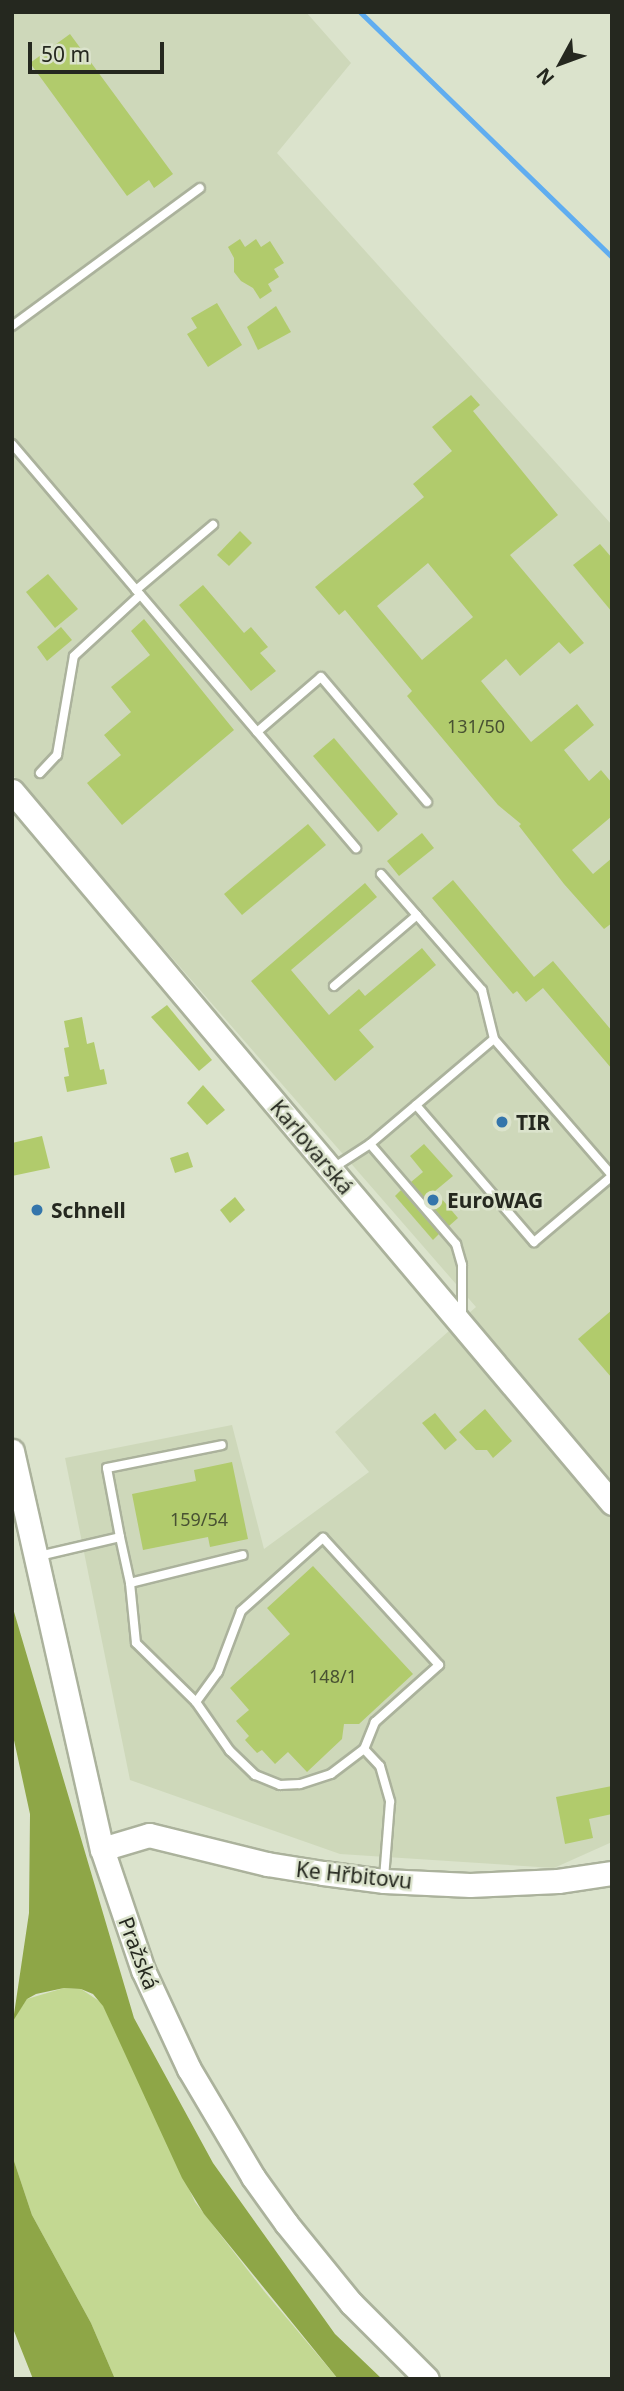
<!DOCTYPE html>
<meta charset="utf-8">
<style>
body{margin:0}
#map{position:relative;width:624px;height:2391px;overflow:hidden;background:#dbe3cc;font-family:"Noto Sans",sans-serif}
div>[style]{position:absolute}
.built>*{inset:0;background:#ced8ba}
.green>*{inset:0;background:#c3d892}
.forest>*{inset:0;background:#8ea647}
.stream>*{height:5px;margin:-2.5px;padding:0 2.5px;transform-origin:2.5px;border-radius:2.5px;background:#60adf0}
.building>*{inset:0;background:#b1cb6c}
.roads{filter:drop-shadow(2px 0 #abb29c) drop-shadow(-2px 0 #abb29c) drop-shadow(0 2px #abb29c) drop-shadow(0 -2px #abb29c)}
.lane>*{height:8px;margin:-4px;padding:0 4px;transform-origin:4px;border-radius:4px;background:#fff}
.secondary>*{height:23px;margin:-11.5px;padding:0 11.5px;transform-origin:11.5px;border-radius:11.5px;background:#fff}
.dots>*{width:19px;height:19px;translate:-50% -50%;box-sizing:border-box;border:4px solid #dbe3cc;border-radius:50%}
span{translate:-50% -50%;white-space:nowrap;text-align:center;line-height:1.15;-webkit-text-stroke:5px #dbe3cc;paint-order:stroke}
.number-label{font-size:18px;color:#485132}
.number-label span{-webkit-text-stroke-width:0}
.poi-label{font-size:21px;color:#25281f;font-weight:700}
.left{translate:0 -50%;text-align:left}
.street-label{font-size:21px;color:#25281f}
.frame{position:absolute;inset:0;border:14px solid #25281f;pointer-events:none}
.north{position:absolute;left:526px;top:28px;width:70px;height:70px;-webkit-text-stroke:5px #dbe3cc;paint-order:stroke;rotate:229deg;font-size:19px;font-weight:700;line-height:28px;text-align:center;color:#25281f}
.north::after{content:'';display:block;margin:auto;width:24px;height:32px;background:#25281f;clip-path:polygon(50% 0,100% 100%,50% 72%,0 100%)}
.scale{position:absolute;left:28px;top:42px;width:136px;height:32px;box-sizing:border-box;border:4px solid #25281f;border-top:0;padding-left:9px;font-size:21px;line-height:24px;white-space:nowrap;color:#25281f;-webkit-text-stroke:5px #dbe3cc;paint-order:stroke}
</style>
<div id="map">
<div class="built">
<div style="clip-path:polygon(12px 12px,306px 12px,351px 63px,277px 153px,612px 525px,612px 1842px,554px 1868px,340px 1854px,130px 1780px,65px 1458px,232px 1425px,264px 1549px,369px 1472px,335px 1432px,476px 1307px,12px 774px)"></div>
</div>
<div class="green">
<div style="clip-path:polygon(64px 1988px,81px 1989px,102px 2003px,195px 2202px,264px 2291px,338px 2379px,115px 2379px,91px 2323px,32px 2215px,12px 2155px,12px 2021px,27px 1999px)"></div>
</div>
<div class="forest">
<div style="clip-path:polygon(12px 1605px,134px 2018px,213px 2163px,335px 2334px,382px 2379px,338px 2379px,204px 2214px,182px 2178px,103px 2006px,93px 1994px,81px 1989px,64px 1988px,36px 1994px,27px 1999px,13px 2021px,29px 1913px,30px 1814px,12px 1731px)"></div>
<div style="clip-path:polygon(12px 2155px,32px 2215px,91px 2323px,115px 2379px,33px 2379px,12px 2326px)"></div>
</div>
<div class="stream">
<div style="left:360px;top:12px;width:351px;rotate:44.2deg"></div>
</div>
<div class="building">
<div style="clip-path:polygon(70px 34px,173px 174px,154px 188px,149px 180px,127px 196px,30px 63px)"></div>
<div style="clip-path:polygon(240px 239px,245px 247px,256px 239px,261px 247px,270px 241px,284px 263px,274px 269px,279px 277px,268px 284px,272px 291px,260px 299px,253px 288px,241px 281px,234px 272px,234px 258px,228px 247px)"></div>
<div style="clip-path:polygon(217px 303px,242px 345px,208px 367px,187px 334px,197px 328px,191px 318px)"></div>
<div style="clip-path:polygon(276px 306px,291px 332px,258px 350px,247px 327px)"></div>
<div style="clip-path:polygon(evenodd,471px 395px,480px 405px,473px 411px,558px 515px,510px 555px,584px 643px,570px 654px,559px 642px,520px 676px,506px 659px,481px 681px,531px 742px,577px 704px,594px 725px,564px 750px,589px 781px,601px 770px,612px 783px,612px 816px,572px 850px,593px 874px,612px 858px,612px 923px,604px 929px,564px 884px,519px 826px,521px 824px,498px 805px,407px 696px,412px 691px,345px 610px,339px 615px,315px 587px,424px 497px,413px 484px,452px 451px,432px 427px,471px 395px,428px 563px,473px 617px,422px 660px,377px 606px,428px 563px)"></div>
<div style="clip-path:polygon(240px 531px,252px 543px,229px 566px,217px 555px)"></div>
<div style="clip-path:polygon(600px 544px,612px 558px,612px 612px,573px 565px)"></div>
<div style="clip-path:polygon(48px 574px,78px 609px,55px 628px,26px 592px)"></div>
<div style="clip-path:polygon(203px 585px,244px 633px,251px 627px,268px 647px,260px 653px,276px 671px,251px 691px,179px 605px)"></div>
<div style="clip-path:polygon(144px 619px,234px 730px,122px 825px,87px 783px,121px 755px,104px 735px,131px 712px,111px 687px,150px 655px,131px 631px)"></div>
<div style="clip-path:polygon(61px 627px,72px 640px,47px 661px,37px 647px)"></div>
<div style="clip-path:polygon(334px 738px,398px 814px,378px 832px,313px 756px)"></div>
<div style="clip-path:polygon(308px 824px,326px 845px,242px 915px,224px 894px)"></div>
<div style="clip-path:polygon(422px 833px,434px 848px,399px 876px,387px 861px)"></div>
<div style="clip-path:polygon(453px 880px,534px 977px,553px 961px,612px 1031px,612px 1069px,543px 988px,526px 1002px,517px 991px,513px 994px,432px 898px)"></div>
<div style="clip-path:polygon(365px 883px,377px 897px,291px 970px,329px 1015px,359px 989px,365px 996px,422px 948px,436px 965px,359px 1030px,374px 1047px,335px 1081px,251px 981px)"></div>
<div style="clip-path:polygon(167px 1005px,212px 1060px,199px 1071px,151px 1017px)"></div>
<div style="clip-path:polygon(82px 1017px,87px 1044px,94px 1042px,100px 1070px,104px 1069px,107px 1084px,67px 1092px,64px 1077px,69px 1076px,64px 1048px,69px 1047px,64px 1021px)"></div>
<div style="clip-path:polygon(203px 1085px,225px 1110px,207px 1125px,187px 1103px)"></div>
<div style="clip-path:polygon(42px 1136px,50px 1168px,12px 1176px,12px 1143px)"></div>
<div style="clip-path:polygon(424px 1144px,453px 1176px,435px 1191px,458px 1218px,449px 1226px,411px 1182px,423px 1172px,410px 1156px)"></div>
<div style="clip-path:polygon(188px 1152px,193px 1167px,175px 1173px,170px 1158px)"></div>
<div style="clip-path:polygon(401px 1190px,439px 1234px,433px 1240px,395px 1196px)"></div>
<div style="clip-path:polygon(235px 1197px,245px 1210px,230px 1223px,220px 1210px)"></div>
<div style="clip-path:polygon(612px 1310px,612px 1378px,578px 1339px)"></div>
<div style="clip-path:polygon(485px 1409px,512px 1441px,493px 1458px,487px 1450px,476px 1450px,459px 1432px)"></div>
<div style="clip-path:polygon(435px 1413px,457px 1440px,445px 1450px,422px 1423px)"></div>
<div style="clip-path:polygon(232px 1462px,248px 1539px,210px 1547px,208px 1537px,143px 1550px,132px 1494px,196px 1481px,194px 1470px)"></div>
<div style="clip-path:polygon(313px 1566px,413px 1674px,359px 1724px,344px 1724px,342px 1739px,307px 1772px,288px 1752px,275px 1764px,262px 1750px,257px 1753px,245px 1740px,249px 1736px,236px 1721px,249px 1710px,230px 1688px,290px 1634px,267px 1608px)"></div>
<div style="clip-path:polygon(612px 1786px,612px 1814px,589px 1819px,593px 1838px,565px 1844px,556px 1797px)"></div>
</div>
<div class="roads">
<div class="lane">
<div style="left:12px;top:326px;width:233px;rotate:-36.3deg"></div>
<div style="left:12px;top:444px;width:531px;rotate:49.59deg"></div>
<div style="left:136px;top:590px;width:101px;rotate:-40.2deg"></div>
<div style="left:257px;top:732px;width:84px;rotate:-40.7deg"></div>
<div style="left:321px;top:677px;width:164px;rotate:49.7deg"></div>
<div style="left:40px;top:773px;width:25px;rotate:-47deg"></div>
<div style="left:57px;top:755px;width:100px;rotate:-80.3deg"></div>
<div style="left:74px;top:656px;width:90px;rotate:-42.7deg"></div>
<div style="left:381px;top:874px;width:154px;rotate:49deg"></div>
<div style="left:482px;top:990px;width:50px;rotate:76.2deg"></div>
<div style="left:334px;top:986px;width:109px;rotate:-40.5deg"></div>
<div style="left:416px;top:1105px;width:181px;rotate:49.3deg"></div>
<div style="left:534px;top:1242px;width:102px;rotate:-40.2deg"></div>
<div style="left:370px;top:1144px;width:132px;rotate:49.3deg"></div>
<div style="left:456px;top:1244px;width:22px;rotate:74deg"></div>
<div style="left:462px;top:1265px;width:50px;rotate:90deg"></div>
<div style="left:333px;top:1168px;width:44px;rotate:-33deg"></div>
<div style="left:370px;top:1144px;width:162px;rotate:-40.3deg"></div>
<div style="left:494px;top:1039px;width:180px;rotate:49.1deg"></div>
<div style="left:120px;top:1537px;width:47px;rotate:77.7deg"></div>
<div style="left:130px;top:1583px;width:116px;rotate:-13.9deg"></div>
<div style="left:323px;top:1538px;width:172px;rotate:47.6deg"></div>
<div style="left:439px;top:1665px;width:86px;rotate:138.3deg"></div>
<div style="left:375px;top:1722px;width:29px;rotate:112deg"></div>
<div style="left:364px;top:1749px;width:41px;rotate:142.9deg"></div>
<div style="left:331px;top:1774px;width:33px;rotate:162deg"></div>
<div style="left:300px;top:1784px;width:20px;rotate:177deg"></div>
<div style="left:280px;top:1785px;width:27px;rotate:-158deg"></div>
<div style="left:255px;top:1775px;width:35px;rotate:-136deg"></div>
<div style="left:230px;top:1751px;width:60px;rotate:-124.8deg"></div>
<div style="left:196px;top:1702px;width:37px;rotate:-54deg"></div>
<div style="left:218px;top:1672px;width:65px;rotate:-69.3deg"></div>
<div style="left:241px;top:1611px;width:110px;rotate:-41.7deg"></div>
<div style="left:39px;top:1556px;width:83px;rotate:-13.2deg"></div>
<div style="left:120px;top:1537px;width:70px;rotate:-100.7deg"></div>
<div style="left:107px;top:1468px;width:117px;rotate:-11.3deg"></div>
<div style="left:130px;top:1583px;width:60px;rotate:84.3deg"></div>
<div style="left:136px;top:1643px;width:84px;rotate:44.5deg"></div>
<div style="left:364px;top:1749px;width:23px;rotate:47deg"></div>
<div style="left:380px;top:1766px;width:37px;rotate:74deg"></div>
<div style="left:390px;top:1802px;width:76px;rotate:94.5deg"></div>
</div>
<div class="secondary">
<div style="left:12px;top:791px;width:931px;rotate:49.88deg"></div>
<div style="left:12px;top:1451px;width:408px;rotate:77.3deg"></div>
<div style="left:102px;top:1849px;width:128px;rotate:71.3deg"></div>
<div style="left:143px;top:1970px;width:109px;rotate:65.1deg"></div>
<div style="left:189px;top:2069px;width:126px;rotate:59.3deg"></div>
<div style="left:253px;top:2177px;width:57px;rotate:54.3deg"></div>
<div style="left:286px;top:2223px;width:103px;rotate:50.9deg"></div>
<div style="left:351px;top:2303px;width:107px;rotate:45deg"></div>
<div style="left:102px;top:1849px;width:49px;rotate:-16.6deg"></div>
<div style="left:149px;top:1835px;width:122px;rotate:13.8deg"></div>
<div style="left:267px;top:1864px;width:57px;rotate:9.1deg"></div>
<div style="left:323px;top:1873px;width:62px;rotate:7.5deg"></div>
<div style="left:384px;top:1881px;width:86px;rotate:2.7deg"></div>
<div style="left:470px;top:1885px;width:88px;rotate:-2.6deg"></div>
<div style="left:558px;top:1881px;width:55px;rotate:-8.4deg"></div>
</div>
</div>
<div class="dots">
<div style="left:502px;top:1122px;background:#3475ab"></div>
<div style="left:433px;top:1200px;background:#3475ab"></div>
<div style="left:37px;top:1210px;background:#3475ab"></div>
</div>
<div class="number-label">
<span style="left:476px;top:726px">131/50</span>
<span style="left:199px;top:1519px">159/54</span>
<span style="left:333px;top:1676px">148/1</span>
</div>
<div class="poi-label">
<span class="left" style="left:516px;top:1122px">TIR</span>
<span class="left" style="left:447px;top:1200px">EuroWAG</span>
<span class="left" style="left:51px;top:1210px">Schnell</span>
</div>
<div class="street-label">
<span style="left:312px;top:1147px;rotate:50deg">Karlovarská</span>
<span style="left:354px;top:1875px;rotate:6deg">Ke Hřbitovu</span>
<span style="left:139px;top:1953px;rotate:69deg">Pražská</span>
</div>
<div class="frame"></div>
<div class="north">N</div>
<div class="scale">50 m</div>
</div>
